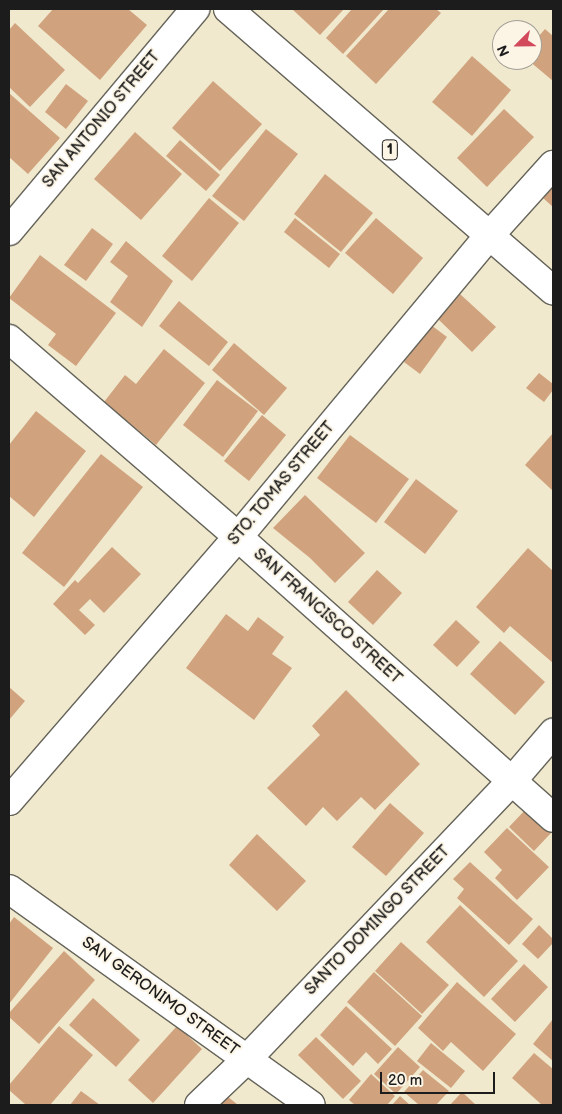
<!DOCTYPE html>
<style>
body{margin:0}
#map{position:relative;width:562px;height:1114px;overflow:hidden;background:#f0e9ce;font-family:"Balsamiq Sans",sans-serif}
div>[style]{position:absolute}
.building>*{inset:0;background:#d0a37e}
.roads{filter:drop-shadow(1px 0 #66645a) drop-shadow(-1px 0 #66645a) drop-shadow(0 1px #66645a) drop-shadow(0 -1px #66645a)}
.minor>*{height:28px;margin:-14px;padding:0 14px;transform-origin:14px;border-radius:14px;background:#fff}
.trunk>*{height:28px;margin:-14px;padding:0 14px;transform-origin:14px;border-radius:14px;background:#fff}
span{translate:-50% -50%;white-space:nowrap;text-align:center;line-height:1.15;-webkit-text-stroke:4px #fcf5e5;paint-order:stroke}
.shield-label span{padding:1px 4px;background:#fcf5e5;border:1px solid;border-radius:4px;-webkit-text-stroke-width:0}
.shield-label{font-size:15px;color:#1c1c1c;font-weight:700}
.street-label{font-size:16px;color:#1c1c1c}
.frame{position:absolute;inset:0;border:10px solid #1c1c1c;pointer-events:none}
.north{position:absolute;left:492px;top:20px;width:50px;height:50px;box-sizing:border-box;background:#fcf5e5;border:1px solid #a29e95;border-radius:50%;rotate:247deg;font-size:14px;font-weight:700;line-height:20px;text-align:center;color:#1c1c1c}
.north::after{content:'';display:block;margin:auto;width:18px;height:22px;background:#d1495b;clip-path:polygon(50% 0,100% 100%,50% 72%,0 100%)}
.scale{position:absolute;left:380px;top:1072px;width:115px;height:22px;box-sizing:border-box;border:2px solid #1c1c1c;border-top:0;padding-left:6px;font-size:15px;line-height:18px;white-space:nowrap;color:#1c1c1c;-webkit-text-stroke:4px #fcf5e5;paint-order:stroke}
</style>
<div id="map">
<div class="building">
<div style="clip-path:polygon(53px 9px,128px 9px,147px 25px,100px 80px,38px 26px)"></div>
<div style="clip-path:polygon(292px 9px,344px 9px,320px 35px)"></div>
<div style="clip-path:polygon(352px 9px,384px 9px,343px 54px,326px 38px)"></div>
<div style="clip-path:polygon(389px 9px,436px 9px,441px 13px,376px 84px,346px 56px)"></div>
<div style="clip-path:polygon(15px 23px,65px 70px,30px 107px,9px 87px,9px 30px)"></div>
<div style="clip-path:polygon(545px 29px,553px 36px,553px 81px,528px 60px,532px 60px,532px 44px)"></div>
<div style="clip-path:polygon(472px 56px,511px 90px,472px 136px,432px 102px)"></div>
<div style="clip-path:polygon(213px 81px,262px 124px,220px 171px,172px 128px)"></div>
<div style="clip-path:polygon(66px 84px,88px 101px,66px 129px,45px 112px)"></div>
<div style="clip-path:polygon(9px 93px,60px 138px,28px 174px,9px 157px)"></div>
<div style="clip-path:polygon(504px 109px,534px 137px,487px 187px,457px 158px)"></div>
<div style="clip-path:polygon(266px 129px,298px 154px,244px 221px,212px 196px)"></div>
<div style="clip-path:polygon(135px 132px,182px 174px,141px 220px,94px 179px)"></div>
<div style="clip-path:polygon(180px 140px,220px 175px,206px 191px,166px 156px)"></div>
<div style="clip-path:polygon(553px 168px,553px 207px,533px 189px)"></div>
<div style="clip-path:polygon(325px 174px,373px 213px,341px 252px,294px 214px)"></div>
<div style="clip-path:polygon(209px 198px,239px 223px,192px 281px,162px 256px)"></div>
<div style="clip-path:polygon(295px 218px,340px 254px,329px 268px,284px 232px)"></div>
<div style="clip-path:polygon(376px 218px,423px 258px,393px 294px,345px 253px)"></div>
<div style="clip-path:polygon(92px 228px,113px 244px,86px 281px,64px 265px)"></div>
<div style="clip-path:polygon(126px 241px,173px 281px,142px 327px,110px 302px,128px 276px,110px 262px)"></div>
<div style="clip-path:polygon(40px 255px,116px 313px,76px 366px,48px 345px,56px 334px,9px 298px)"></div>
<div style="clip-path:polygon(460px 294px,496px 327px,472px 352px,438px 319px)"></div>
<div style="clip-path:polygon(179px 301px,228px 342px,209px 366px,159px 326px)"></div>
<div style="clip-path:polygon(431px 325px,447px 337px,420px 374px,404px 362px)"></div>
<div style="clip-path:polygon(234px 343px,287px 388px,264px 415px,212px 370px)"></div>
<div style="clip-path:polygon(164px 349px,205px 383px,156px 445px,104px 402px,125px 375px,136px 384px)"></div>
<div style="clip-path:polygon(539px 373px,553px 384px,553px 390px,544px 402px,526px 388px)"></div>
<div style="clip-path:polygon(217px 380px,258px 411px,223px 457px,183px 425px)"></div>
<div style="clip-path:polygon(36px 411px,86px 451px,34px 517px,9px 496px,9px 445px)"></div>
<div style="clip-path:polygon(262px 415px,286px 435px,249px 481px,224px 461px)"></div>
<div style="clip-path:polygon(553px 433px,553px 491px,525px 465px)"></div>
<div style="clip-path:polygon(350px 435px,409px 479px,376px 523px,317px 478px)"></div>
<div style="clip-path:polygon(101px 454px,143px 487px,64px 587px,22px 553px)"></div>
<div style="clip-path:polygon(416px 479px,458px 511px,425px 554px,384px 522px)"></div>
<div style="clip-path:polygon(305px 495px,365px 553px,335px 583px,310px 558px,273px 528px)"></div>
<div style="clip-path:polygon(112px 547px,141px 574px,104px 613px,90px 599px,79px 610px,95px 625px,85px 635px,53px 604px,75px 580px,78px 583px)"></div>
<div style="clip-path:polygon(528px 548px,553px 571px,553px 663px,510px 626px,504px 633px,476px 607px)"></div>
<div style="clip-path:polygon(377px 570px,402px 593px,373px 625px,348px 602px)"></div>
<div style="clip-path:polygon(226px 614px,248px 631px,258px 617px,284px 637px,272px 654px,292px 668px,254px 720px,186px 668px)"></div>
<div style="clip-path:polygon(456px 620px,480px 642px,457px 667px,433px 645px)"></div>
<div style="clip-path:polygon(500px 641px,545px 682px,515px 715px,470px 674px)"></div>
<div style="clip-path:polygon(9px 687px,25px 701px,9px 720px)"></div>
<div style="clip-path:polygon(346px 690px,420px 764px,375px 810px,361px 797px,337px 821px,323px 807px,306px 826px,267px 788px,320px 735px,312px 726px)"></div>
<div style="clip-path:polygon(390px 803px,424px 833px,386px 876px,352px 847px)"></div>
<div style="clip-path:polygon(526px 809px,551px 833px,534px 851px,509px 827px)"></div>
<div style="clip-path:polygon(507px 828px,549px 867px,517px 900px,495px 878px,502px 870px,484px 852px)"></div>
<div style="clip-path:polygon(257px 834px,306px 881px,277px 911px,229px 865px)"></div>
<div style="clip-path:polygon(470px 862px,533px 919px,509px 945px,457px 898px,464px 889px,453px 879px)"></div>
<div style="clip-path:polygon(460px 905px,518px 961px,484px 997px,426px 942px)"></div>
<div style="clip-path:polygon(14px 917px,53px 948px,9px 1004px,9px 924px)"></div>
<div style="clip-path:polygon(539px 925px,553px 939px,553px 943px,538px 959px,522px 944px)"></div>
<div style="clip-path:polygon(401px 942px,449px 985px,422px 1014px,375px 971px)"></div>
<div style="clip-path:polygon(64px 951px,95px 980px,39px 1044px,9px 1017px,9px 1013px)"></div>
<div style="clip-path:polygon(524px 964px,548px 987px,515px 1022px,491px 999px)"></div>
<div style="clip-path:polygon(374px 972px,422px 1016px,395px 1046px,347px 1002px)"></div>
<div style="clip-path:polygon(457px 982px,516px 1034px,483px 1071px,451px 1042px,443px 1051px,418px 1028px)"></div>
<div style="clip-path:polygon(93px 998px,140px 1040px,116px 1067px,69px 1025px)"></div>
<div style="clip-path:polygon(346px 1006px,392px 1049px,378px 1064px,366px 1052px,353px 1066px,320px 1035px)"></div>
<div style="clip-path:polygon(553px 1019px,553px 1061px,533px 1044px)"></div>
<div style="clip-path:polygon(59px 1026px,93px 1055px,50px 1105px,26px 1105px,9px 1090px,9px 1085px)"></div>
<div style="clip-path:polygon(177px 1026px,202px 1049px,153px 1103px,128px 1080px)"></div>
<div style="clip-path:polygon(316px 1037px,361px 1081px,343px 1099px,298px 1055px)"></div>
<div style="clip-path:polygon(431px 1043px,465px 1071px,451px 1088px,417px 1061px)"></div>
<div style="clip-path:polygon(398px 1047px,420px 1067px,396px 1094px,374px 1074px)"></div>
<div style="clip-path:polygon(534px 1053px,553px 1069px,553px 1105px,542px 1105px,512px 1078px)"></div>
<div style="clip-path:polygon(423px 1070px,449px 1091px,436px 1105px,419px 1105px,404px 1092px)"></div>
<div style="clip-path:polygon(371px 1074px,395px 1096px,387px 1105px,355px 1105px,349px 1100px)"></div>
<div style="clip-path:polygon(81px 1091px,100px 1105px,70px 1105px)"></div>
<div style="clip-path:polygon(462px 1092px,476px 1105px,450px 1105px)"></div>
<div style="clip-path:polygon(227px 1096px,238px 1105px,220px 1105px)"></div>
<div style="clip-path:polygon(400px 1096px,410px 1105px,392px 1105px)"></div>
</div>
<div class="roads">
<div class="minor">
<div style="left:9px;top:231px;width:290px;rotate:-50deg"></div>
<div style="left:9px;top:339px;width:303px;rotate:40.8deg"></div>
<div style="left:238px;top:537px;width:422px;rotate:41.7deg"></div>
<div style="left:9px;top:801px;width:349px;rotate:-49.1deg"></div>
<div style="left:238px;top:537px;width:392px;rotate:-50.2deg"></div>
<div style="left:489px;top:236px;width:96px;rotate:-48deg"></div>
<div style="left:9px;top:889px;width:371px;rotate:35.6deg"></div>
<div style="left:199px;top:1105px;width:66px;rotate:-43.8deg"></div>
<div style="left:247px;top:1059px;width:383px;rotate:-46.4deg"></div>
<div style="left:511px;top:782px;width:65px;rotate:-49.4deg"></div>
</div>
<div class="trunk">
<div style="left:228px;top:9px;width:430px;rotate:40.9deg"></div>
</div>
</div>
<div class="shield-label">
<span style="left:390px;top:150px">1</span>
</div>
<div class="street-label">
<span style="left:102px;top:120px;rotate:-50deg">SAN ANTONIO STREET</span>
<span style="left:282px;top:484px;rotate:-50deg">STO. TOMAS STREET</span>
<span style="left:327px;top:617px;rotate:42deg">SAN FRANCISCO STREET</span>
<span style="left:378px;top:921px;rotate:-46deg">SANTO DOMINGO STREET</span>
<span style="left:160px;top:997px;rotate:36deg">SAN GERONIMO STREET</span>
</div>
<div class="frame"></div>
<div class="north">N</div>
<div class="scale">20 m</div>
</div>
